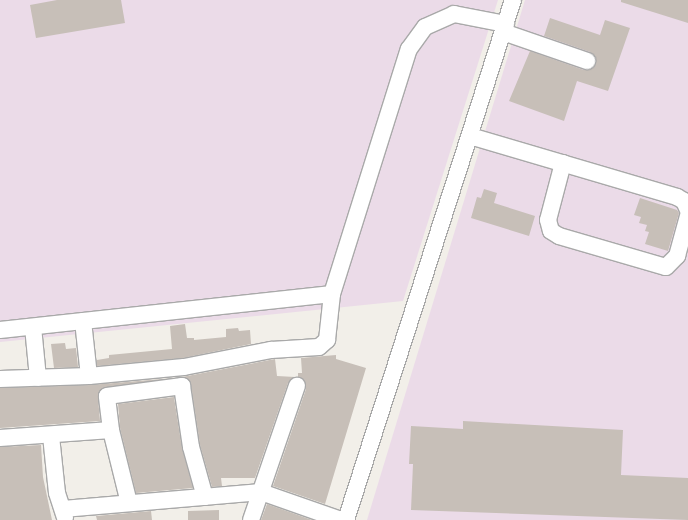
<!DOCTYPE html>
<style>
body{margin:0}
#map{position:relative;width:688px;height:520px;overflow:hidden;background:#f2efe9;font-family:"Space Grotesk",sans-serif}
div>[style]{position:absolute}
.industrial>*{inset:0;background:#ebdbe8}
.building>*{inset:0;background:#c7bfb8}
.roads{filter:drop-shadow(1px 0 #a9a9a9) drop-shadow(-1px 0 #a9a9a9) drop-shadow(0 1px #a9a9a9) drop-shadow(0 -1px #a9a9a9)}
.minor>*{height:16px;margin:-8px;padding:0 8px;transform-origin:8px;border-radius:8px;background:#fff}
span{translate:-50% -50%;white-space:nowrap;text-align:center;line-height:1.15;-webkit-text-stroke:3.5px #fff;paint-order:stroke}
</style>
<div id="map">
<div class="industrial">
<div style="clip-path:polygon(0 0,498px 0,403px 301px,0 342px)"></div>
<div style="clip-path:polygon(525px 0,688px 0,688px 520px,367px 520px)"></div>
</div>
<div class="building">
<div style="clip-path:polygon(57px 0,121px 0,125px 23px,36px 38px,30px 5px)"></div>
<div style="clip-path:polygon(621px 0,688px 0,688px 23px,621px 2px)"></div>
<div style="clip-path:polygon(550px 18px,600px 35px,605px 20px,630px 28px,608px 91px,577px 81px,564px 121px,509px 101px,530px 51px,584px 70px,593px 68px,596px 64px,596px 59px,590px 52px,544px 36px)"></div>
<div style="clip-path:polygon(484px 189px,497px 193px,494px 203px,535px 216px,529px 236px,471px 218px,477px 197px,481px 198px)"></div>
<div style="clip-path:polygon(640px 198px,677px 210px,679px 213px,668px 251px,645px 244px,649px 232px,645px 231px,647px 225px,639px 223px,641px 217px,634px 215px)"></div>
<div style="clip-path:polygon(185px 324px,187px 338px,194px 338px,194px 340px,226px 337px,226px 329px,238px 328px,239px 331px,250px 330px,251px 344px,183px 358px,97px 366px,97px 360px,109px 358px,109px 355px,172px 349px,170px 326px)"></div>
<div style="clip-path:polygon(65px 343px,66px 349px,76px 348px,78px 367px,54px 368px,51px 344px)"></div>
<div style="clip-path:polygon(336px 355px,336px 359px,366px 368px,325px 504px,273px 486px,306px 389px,304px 380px,298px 377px,298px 373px,302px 373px,301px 358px)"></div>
<div style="clip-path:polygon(275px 359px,277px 376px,295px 377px,288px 383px,255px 478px,221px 478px,222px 486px,212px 487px,200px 445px,191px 385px,189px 380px,182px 377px)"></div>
<div style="clip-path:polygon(174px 378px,102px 388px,98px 397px,100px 421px,0 428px,0 388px,90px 385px)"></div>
<div style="clip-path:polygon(174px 397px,182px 448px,193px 488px,136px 493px,120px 428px,118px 404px)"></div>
<div style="clip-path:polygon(463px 421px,623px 430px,621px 475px,688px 478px,688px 520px,411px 510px,413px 464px,409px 464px,411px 426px,463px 429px)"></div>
<div style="clip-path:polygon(41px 445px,43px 477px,52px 520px,0 520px,0 447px)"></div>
<div style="clip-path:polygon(267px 504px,312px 520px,261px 520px)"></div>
<div style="clip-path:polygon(219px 510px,219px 520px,188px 520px,188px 511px)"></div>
<div style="clip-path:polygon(151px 511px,152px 520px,97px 520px,96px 516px)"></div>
</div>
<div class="roads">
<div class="minor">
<div style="left:503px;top:32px;width:89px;rotate:19deg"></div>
<div style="left:470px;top:136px;width:216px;rotate:16.4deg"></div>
<div style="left:677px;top:197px;width:8px;rotate:30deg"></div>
<div style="left:684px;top:201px;width:10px;rotate:66deg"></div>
<div style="left:563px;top:163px;width:59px;rotate:104.7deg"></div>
<div style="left:548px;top:220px;width:11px;rotate:75deg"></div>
<div style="left:551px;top:231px;width:9px;rotate:32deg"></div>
<div style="left:559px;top:236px;width:111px;rotate:16.2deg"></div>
<div style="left:666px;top:267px;width:16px;rotate:-45deg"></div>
<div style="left:677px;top:256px;width:41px;rotate:-74.6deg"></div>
<div style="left:83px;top:321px;width:55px;rotate:83.8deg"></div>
<div style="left:33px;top:327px;width:51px;rotate:84.4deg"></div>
<div style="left:0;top:330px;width:334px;rotate:-6.2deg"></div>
<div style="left:332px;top:294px;width:257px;rotate:-72.6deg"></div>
<div style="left:409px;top:49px;width:27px;rotate:-54deg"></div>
<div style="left:425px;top:27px;width:32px;rotate:-24deg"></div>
<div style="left:454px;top:14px;width:53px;rotate:10.9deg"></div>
<div style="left:0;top:379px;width:89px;rotate:-1.9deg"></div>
<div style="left:89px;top:376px;width:95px;rotate:-5.4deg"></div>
<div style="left:184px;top:367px;width:89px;rotate:-11.1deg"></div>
<div style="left:271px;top:350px;width:48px;rotate:-3.6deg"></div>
<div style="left:319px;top:347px;width:11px;rotate:-41deg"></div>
<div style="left:327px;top:340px;width:46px;rotate:-83.8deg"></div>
<div style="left:51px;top:436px;width:57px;rotate:84deg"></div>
<div style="left:57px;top:493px;width:26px;rotate:72deg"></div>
<div style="left:0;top:438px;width:111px;rotate:-4.1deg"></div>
<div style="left:129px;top:503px;width:75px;rotate:-103.9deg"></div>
<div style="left:111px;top:430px;width:34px;rotate:-97deg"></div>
<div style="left:107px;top:396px;width:76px;rotate:-7.6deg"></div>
<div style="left:182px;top:386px;width:62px;rotate:81.6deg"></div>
<div style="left:191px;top:447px;width:52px;rotate:74.4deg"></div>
<div style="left:63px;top:509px;width:199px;rotate:-4.9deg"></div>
<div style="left:261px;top:492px;width:85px;rotate:19.3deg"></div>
<div style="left:251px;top:520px;width:142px;rotate:-71.1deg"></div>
<div style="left:346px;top:520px;width:546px;rotate:-72.2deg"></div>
</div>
</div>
</div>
